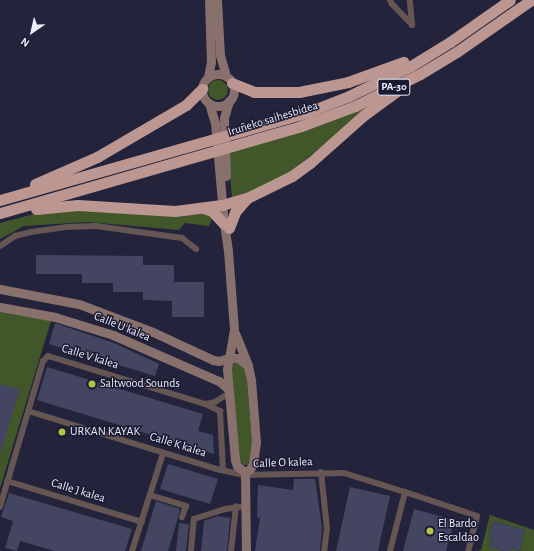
<!DOCTYPE html>
<meta charset="utf-8">
<style>
body{margin:0}
#map{position:relative;width:534px;height:551px;overflow:hidden;background:#23233c;font-family:"Alegreya Sans",sans-serif}
div>[style]{position:absolute}
.green>*{inset:0;background:#425729}
.round{border-radius:50%}
.building>*{inset:0;background:#444560}
.street>*{height:6px;margin:-3px;padding:0 3px;transform-origin:3px;border-radius:3px;background:#655653}
.secondary>*{height:9px;margin:-4.5px;padding:0 4.5px;transform-origin:4.5px;border-radius:4.5px;background:#88706d}
.secondary>.ring{margin:-4.5px;padding:0;box-sizing:content-box;background:none;border:9px solid #88706d;border-radius:50%}
.highway>*{height:11px;margin:-5.5px;padding:0 5.5px;transform-origin:5.5px;border-radius:5.5px;background:#bc9791}
.dots>*{width:11px;height:11px;translate:-50% -50%;box-sizing:border-box;border:2px solid #1a1a31;border-radius:50%}
span{translate:-50% -50%;white-space:nowrap;text-align:center;line-height:1.15;-webkit-text-stroke:3px #1a1a31;paint-order:stroke}
.shield-label span{padding:1px 3px;background:#1a1a31;border:1px solid;border-radius:3px;-webkit-text-stroke-width:0}
.shield-label{font-size:11px;color:#ebecfd;font-weight:700}
.street-label{font-size:12px;color:#ebecfd}
.poi-label{font-size:12px;color:#ebecfd}
.left{translate:0 -50%;text-align:left}
.north{position:absolute;left:12px;top:12px;width:40px;height:40px;-webkit-text-stroke:3px #1a1a31;paint-order:stroke;rotate:214deg;font-size:11px;font-weight:700;line-height:16px;text-align:center;color:#ebecfd}
.north::after{content:'';display:block;margin:auto;width:14px;height:18px;background:#ebecfd;clip-path:polygon(50% 0,100% 100%,50% 72%,0 100%)}
</style>
<div id="map">
<div class="green">
<div class="round" style="left:208px;top:80px;width:20px;height:20px"></div>
<div style="clip-path:polygon(369px 107px,293px 170px,249px 193px,232px 198px,228px 153px,312px 128px)"></div>
<div style="clip-path:polygon(88px 209px,177px 215px,204px 213px,212px 218px,209px 226px,185px 223px,179px 230px,88px 222px,24px 226px,0 239px,0 223px,49px 210px)"></div>
<div style="clip-path:polygon(0 312px,51px 321px,0 488px)"></div>
<div style="clip-path:polygon(237px 361px,240px 361px,246px 371px,253px 452px,248px 465px,243px 465px,239px 459px,230px 375px,234px 363px)"></div>
<div style="clip-path:polygon(490px 515px,534px 530px,534px 551px,510px 551px,511px 548px,520px 551px,525px 530px,493px 521px,489px 537px,492px 538px,489px 547px,504px 551px,477px 551px,481px 550px)"></div>
</div>
<div class="building">
<div style="clip-path:polygon(36px 255px,143px 256px,143px 265px,174px 265px,174px 282px,204px 282px,204px 317px,172px 317px,172px 301px,143px 300px,143px 292px,113px 292px,113px 283px,82px 283px,82px 274px,36px 274px)"></div>
<div style="clip-path:polygon(55px 323px,114px 343px,159px 364px,155px 376px,49px 344px)"></div>
<div style="clip-path:polygon(47px 367px,203px 414px,198px 431px,213px 435px,214px 454px,37px 400px)"></div>
<div style="clip-path:polygon(0 384px,20px 389px,1px 452px,0 452px)"></div>
<div style="clip-path:polygon(168px 464px,218px 479px,210px 504px,160px 489px)"></div>
<div style="clip-path:polygon(294px 479px,315px 479px,322px 528px,320px 551px,255px 551px,260px 518px,257px 517px,258px 485px,293px 490px)"></div>
<div style="clip-path:polygon(350px 487px,390px 496px,378px 551px,336px 551px)"></div>
<div style="clip-path:polygon(9px 493px,132px 529px,125px 551px,55px 551px,20px 541px,17px 551px,5px 548px,13px 521px,1px 517px)"></div>
<div style="clip-path:polygon(156px 501px,180px 509px,176px 525px,168px 551px,141px 551px)"></div>
<div style="clip-path:polygon(414px 509px,454px 520px,446px 551px,403px 551px)"></div>
<div style="clip-path:polygon(217px 516px,230px 518px,227px 551px,201px 551px,204px 521px)"></div>
<div style="clip-path:polygon(493px 521px,525px 530px,520px 551px,511px 548px,510px 551px,504px 551px,489px 547px,492px 538px,489px 537px)"></div>
<div style="clip-path:polygon(179px 523px,189px 524px,186px 551px,176px 551px)"></div>
</div>
<div class="street">
<div style="left:390px;top:0;width:4px;rotate:63deg"></div>
<div style="left:392px;top:4px;width:29px;rotate:46deg"></div>
<div style="left:412px;top:25px;width:25px;rotate:-95deg"></div>
<div style="left:0;top:246px;width:18px;rotate:-34deg"></div>
<div style="left:15px;top:236px;width:16px;rotate:-14deg"></div>
<div style="left:31px;top:232px;width:35px;rotate:-8deg"></div>
<div style="left:66px;top:227px;width:30px;rotate:-2deg"></div>
<div style="left:96px;top:226px;width:87px;rotate:7.9deg"></div>
<div style="left:182px;top:238px;width:18px;rotate:38deg"></div>
<div style="left:205px;top:404px;width:17px;rotate:25deg"></div>
<div style="left:220px;top:411px;width:59px;rotate:87.1deg"></div>
<div style="left:28px;top:411px;width:197px;rotate:17.1deg"></div>
<div style="left:216px;top:469px;width:30px;rotate:12deg"></div>
<div style="left:245px;top:475px;width:99px;rotate:-1.2deg"></div>
<div style="left:344px;top:473px;width:64px;rotate:17.3deg"></div>
<div style="left:405px;top:492px;width:76px;rotate:18.4deg"></div>
<div style="left:477px;top:516px;width:36px;rotate:104deg"></div>
<div style="left:321px;top:472px;width:56px;rotate:83.9deg"></div>
<div style="left:327px;top:528px;width:23px;rotate:97deg"></div>
<div style="left:7px;top:481px;width:141px;rotate:16.9deg"></div>
<div style="left:150px;top:495px;width:38px;rotate:17deg"></div>
<div style="left:186px;top:506px;width:12px;rotate:110deg"></div>
<div style="left:0;top:507px;width:152px;rotate:-73.6deg"></div>
<div style="left:43px;top:361px;width:7px;rotate:-45deg"></div>
<div style="left:48px;top:356px;width:164px;rotate:17deg"></div>
<div style="left:205px;top:404px;width:10px;rotate:-11deg"></div>
<div style="left:215px;top:402px;width:15px;rotate:-32deg"></div>
<div style="left:132px;top:551px;width:103px;rotate:-72.4deg"></div>
<div style="left:191px;top:551px;width:32px;rotate:-85deg"></div>
<div style="left:194px;top:519px;width:33px;rotate:-18deg"></div>
<div style="left:225px;top:509px;width:22px;rotate:-8deg"></div>
<div style="left:231px;top:551px;width:45px;rotate:-83.7deg"></div>
<div style="left:390px;top:551px;width:61px;rotate:-75.7deg"></div>
</div>
<div class="secondary">
<div style="left:217px;top:0;width:55px;rotate:86.9deg"></div>
<div style="left:220px;top:55px;width:22px;rotate:74deg"></div>
<div class="ring" style="left:202px;top:74px;width:23px;height:23px"></div>
<div style="left:208px;top:77px;width:15px;rotate:-79deg"></div>
<div style="left:211px;top:62px;width:62px;rotate:-91.8deg"></div>
<div style="left:226px;top:176px;width:58px;rotate:-92deg"></div>
<div style="left:224px;top:118px;width:18px;rotate:-74deg"></div>
<div style="left:0;top:289px;width:80px;rotate:10.8deg"></div>
<div style="left:79px;top:304px;width:79px;rotate:20.7deg"></div>
<div style="left:153px;top:332px;width:66px;rotate:25deg"></div>
<div style="left:213px;top:360px;width:6px;rotate:9deg"></div>
<div style="left:219px;top:361px;width:10px;rotate:-17deg"></div>
<div style="left:229px;top:358px;width:29px;rotate:-80deg"></div>
<div style="left:234px;top:329px;width:78px;rotate:-94.4deg"></div>
<div style="left:228px;top:251px;width:27px;rotate:-98deg"></div>
<div style="left:224px;top:224px;width:101px;rotate:-95.1deg"></div>
<div style="left:215px;top:123px;width:21px;rotate:-107deg"></div>
<div style="left:0;top:307px;width:56px;rotate:10.3deg"></div>
<div style="left:55px;top:317px;width:61px;rotate:17.2deg"></div>
<div style="left:113px;top:335px;width:116px;rotate:23.5deg"></div>
<div style="left:219px;top:381px;width:12px;rotate:42deg"></div>
<div style="left:235px;top:333px;width:35px;rotate:68deg"></div>
<div style="left:248px;top:366px;width:14px;rotate:78deg"></div>
<div style="left:251px;top:380px;width:62px;rotate:85.4deg"></div>
<div style="left:256px;top:442px;width:22px;rotate:98deg"></div>
<div style="left:253px;top:464px;width:6px;rotate:121deg"></div>
<div style="left:250px;top:469px;width:6px;rotate:149deg"></div>
<div style="left:245px;top:472px;width:10px;rotate:-143deg"></div>
<div style="left:237px;top:466px;width:6px;rotate:-108deg"></div>
<div style="left:235px;top:460px;width:91px;rotate:-95deg"></div>
<div style="left:227px;top:369px;width:11px;rotate:-80deg"></div>
<div style="left:229px;top:358px;width:9px"></div>
<div style="left:238px;top:358px;width:11px;rotate:38deg"></div>
<div style="left:245px;top:472px;width:79px;rotate:89.3deg"></div>
</div>
<div class="highway">
<div style="left:232px;top:83px;width:24px;rotate:22deg"></div>
<div style="left:254px;top:92px;width:45px"></div>
<div style="left:299px;top:92px;width:50px;rotate:-11.5deg"></div>
<div style="left:348px;top:82px;width:59px;rotate:-20deg"></div>
<div style="left:35px;top:184px;width:68px;rotate:-23.5deg"></div>
<div style="left:97px;top:157px;width:103px;rotate:-30.3deg"></div>
<div style="left:186px;top:105px;width:23px;rotate:-45deg"></div>
<div style="left:0;top:200px;width:320px;rotate:-15.9deg"></div>
<div style="left:308px;top:112px;width:44px;rotate:-21.3deg"></div>
<div style="left:349px;top:96px;width:69px;rotate:-25.8deg"></div>
<div style="left:411px;top:66px;width:46px;rotate:-31.6deg"></div>
<div style="left:450px;top:42px;width:73px;rotate:-35deg"></div>
<div style="left:203px;top:208px;width:9px;rotate:18deg"></div>
<div style="left:212px;top:211px;width:18px;rotate:47deg"></div>
<div style="left:36px;top:209px;width:42px;rotate:-5.4deg"></div>
<div style="left:78px;top:205px;width:97px;rotate:3.5deg"></div>
<div style="left:175px;top:211px;width:47px;rotate:-7.3deg"></div>
<div style="left:222px;top:205px;width:26px;rotate:-16deg"></div>
<div style="left:0;top:213px;width:313px;rotate:-16.1deg"></div>
<div style="left:301px;top:126px;width:58px;rotate:-20.3deg"></div>
<div style="left:355px;top:106px;width:72px;rotate:-26.2deg"></div>
<div style="left:420px;top:74px;width:44px;rotate:-31.2deg"></div>
<div style="left:458px;top:51px;width:89px;rotate:-34.9deg"></div>
<div style="left:229px;top:228px;width:17px;rotate:-69deg"></div>
<div style="left:235px;top:212px;width:18px;rotate:-49deg"></div>
<div style="left:247px;top:198px;width:50px;rotate:-26.1deg"></div>
<div style="left:292px;top:176px;width:22px;rotate:-36deg"></div>
<div style="left:310px;top:163px;width:72px;rotate:-41.6deg"></div>
<div style="left:364px;top:115px;width:39px;rotate:-36deg"></div>
</div>
<div class="dots">
<div style="left:92px;top:384px;background:#b4c24a"></div>
<div style="left:62px;top:432px;background:#b4c24a"></div>
<div style="left:430px;top:531px;background:#b4c24a"></div>
</div>
<div class="shield-label">
<span style="left:394px;top:87px">PA-30</span>
</div>
<div class="street-label">
<span style="left:273px;top:119px;rotate:-17deg">Iruñeko saihesbidea</span>
<span style="left:122px;top:327px;rotate:22deg">Calle U kalea</span>
<span style="left:90px;top:357px;rotate:17deg">Calle V kalea</span>
<span style="left:178px;top:445px;rotate:17deg">Calle K kalea</span>
<span style="left:283px;top:463px;rotate:-2deg">Calle O kalea</span>
<span style="left:78px;top:491px;rotate:17deg">Calle J kalea</span>
</div>
<div class="poi-label">
<span class="left" style="left:100px;top:384px">Saltwood Sounds</span>
<span class="left" style="left:70px;top:432px">URKAN KAYAK</span>
<span class="left" style="left:438px;top:531px">El Bardo<br>Escaldao</span>
</div>
<div class="north">N</div>
</div>
